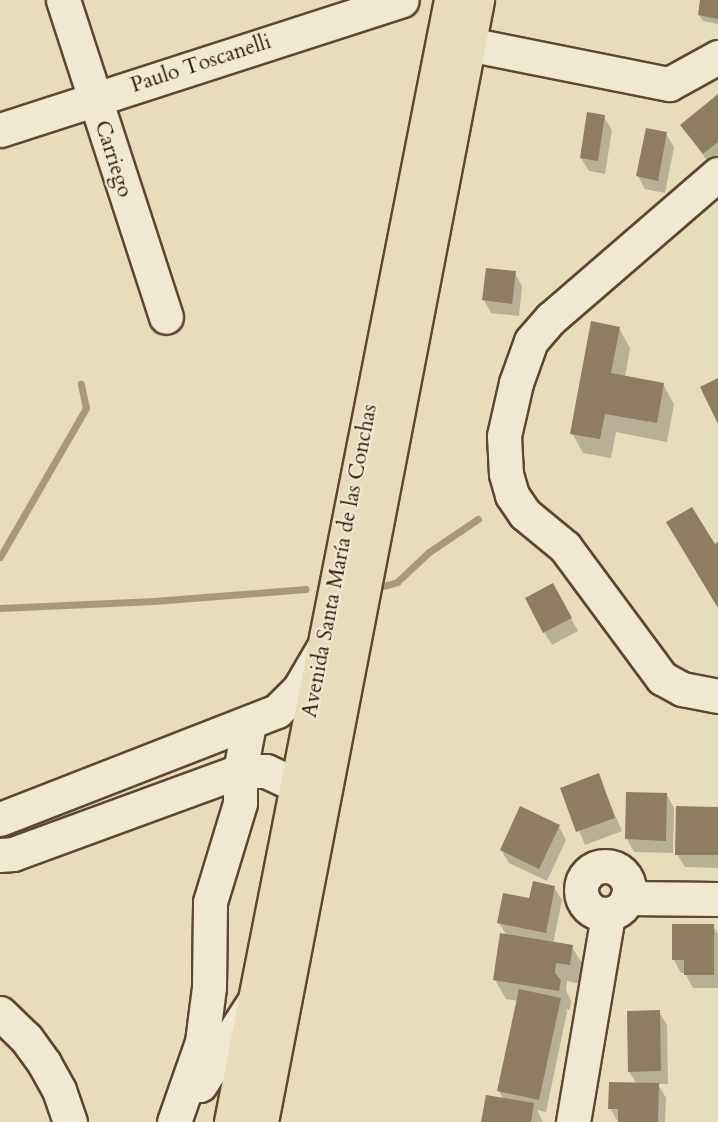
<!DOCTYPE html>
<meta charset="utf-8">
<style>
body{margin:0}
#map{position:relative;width:718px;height:1122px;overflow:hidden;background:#e7ddba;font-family:Cardo,serif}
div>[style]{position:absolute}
.shadow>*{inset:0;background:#0003}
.stream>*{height:7px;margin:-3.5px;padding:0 3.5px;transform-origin:3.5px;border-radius:3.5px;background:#a9997b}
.building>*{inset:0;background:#8f7d61}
.roads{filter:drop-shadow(2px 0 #5e472e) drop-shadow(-2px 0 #5e472e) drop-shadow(0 2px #5e472e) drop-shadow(0 -2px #5e472e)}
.minor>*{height:33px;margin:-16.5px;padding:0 16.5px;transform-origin:16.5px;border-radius:16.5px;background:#efe9d2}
.minor>.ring{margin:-16.5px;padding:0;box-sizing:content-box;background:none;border:33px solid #efe9d2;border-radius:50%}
.major>*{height:33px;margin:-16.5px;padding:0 16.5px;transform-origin:16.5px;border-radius:16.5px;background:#e7ddba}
span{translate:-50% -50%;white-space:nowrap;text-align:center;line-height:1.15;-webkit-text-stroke:4.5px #efe9d2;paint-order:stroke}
.street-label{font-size:21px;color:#301500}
</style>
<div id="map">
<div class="shadow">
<div style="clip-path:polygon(702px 0,718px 0,718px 24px,703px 21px,699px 15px)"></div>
<div style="clip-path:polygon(718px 96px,718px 170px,715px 172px,682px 125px)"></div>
<div style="clip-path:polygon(604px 117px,612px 130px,605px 174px,589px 171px,581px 158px)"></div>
<div style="clip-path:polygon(666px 134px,674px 147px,665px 193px,645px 189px,638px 176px)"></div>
<div style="clip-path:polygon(515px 273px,522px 286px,519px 316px,491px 313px,484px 300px)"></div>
<div style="clip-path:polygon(619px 328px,630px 348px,625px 377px,663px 384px,674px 404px,667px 442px,616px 432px,611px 458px,583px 453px,572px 433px)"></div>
<div style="clip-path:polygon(560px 598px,578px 631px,552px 645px,544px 632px)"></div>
<div style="clip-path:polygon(598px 775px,622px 831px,585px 845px,562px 789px)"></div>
<div style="clip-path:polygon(667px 795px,674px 808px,673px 853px,634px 852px,627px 839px)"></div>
<div style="clip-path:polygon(718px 809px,718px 868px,685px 867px,677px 854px)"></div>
<div style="clip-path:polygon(559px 827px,566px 840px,547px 881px,509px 863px,501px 850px)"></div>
<div style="clip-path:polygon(554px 887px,562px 900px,553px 944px,572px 947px,584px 966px,581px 984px,567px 981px,566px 990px,571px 1001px,570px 1010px,566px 1009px,567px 1012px,546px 1112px,537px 1110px,543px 1122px,483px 1122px,504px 1100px,499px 1091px,518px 1001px,506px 999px,495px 980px,507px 936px,499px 923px)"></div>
<div style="clip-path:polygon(713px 926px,718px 934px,718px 988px,693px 988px,685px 973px,681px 973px,674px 960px)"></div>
<div style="clip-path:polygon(659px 1012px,667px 1025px,668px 1084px,658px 1084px,666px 1098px,665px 1122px,618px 1122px,610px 1108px,637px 1084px,629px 1072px)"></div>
</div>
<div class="stream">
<div style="left:0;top:557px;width:172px;rotate:-60deg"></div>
<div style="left:86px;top:408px;width:25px;rotate:-102deg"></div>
<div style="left:380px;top:587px;width:18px;rotate:-16deg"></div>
<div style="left:397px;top:582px;width:44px;rotate:-43.2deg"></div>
<div style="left:429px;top:552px;width:59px;rotate:-34deg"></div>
<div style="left:0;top:608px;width:154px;rotate:-2.6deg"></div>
<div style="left:154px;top:601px;width:152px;rotate:-4.5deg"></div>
</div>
<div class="building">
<div style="clip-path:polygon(700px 0,718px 0,718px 19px,698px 15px)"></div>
<div style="clip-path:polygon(718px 94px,718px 142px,703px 154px,680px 125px)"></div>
<div style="clip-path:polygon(587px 112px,605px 115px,598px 161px,580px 158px)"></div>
<div style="clip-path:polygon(646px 128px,667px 132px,658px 181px,636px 176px)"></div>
<div style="clip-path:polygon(486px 268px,516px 271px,512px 304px,482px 300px)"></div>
<div style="clip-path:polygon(591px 321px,620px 327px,611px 373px,664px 383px,657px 423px,605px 414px,600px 439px,570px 434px)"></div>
<div style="clip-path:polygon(718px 378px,718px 424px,700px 387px)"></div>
<div style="clip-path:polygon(692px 507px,715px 544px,718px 542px,718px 608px,666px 522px)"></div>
<div style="clip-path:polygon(553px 583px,572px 618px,543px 633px,525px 598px)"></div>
<div style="clip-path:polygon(599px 773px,615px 818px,576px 832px,560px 788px)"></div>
<div style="clip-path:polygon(626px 792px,667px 793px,666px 841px,625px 839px)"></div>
<div style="clip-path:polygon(520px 806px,560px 825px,539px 869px,500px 850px)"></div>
<div style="clip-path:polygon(676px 806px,718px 807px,718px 855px,675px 855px)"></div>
<div style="clip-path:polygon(533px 881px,555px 886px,546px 933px,497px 923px,503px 893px,529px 898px)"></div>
<div style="clip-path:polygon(672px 924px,714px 924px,714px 975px,684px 975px,684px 960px,672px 960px)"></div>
<div style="clip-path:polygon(500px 933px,573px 945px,570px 965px,556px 963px,555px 973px,561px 980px,559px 991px,493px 980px)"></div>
<div style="clip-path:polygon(519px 989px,561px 998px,539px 1100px,497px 1091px)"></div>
<div style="clip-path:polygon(660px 1010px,661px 1071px,628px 1072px,627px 1011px)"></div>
<div style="clip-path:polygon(609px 1082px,659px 1083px,658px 1122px,618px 1122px,618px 1109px,608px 1109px)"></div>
<div style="clip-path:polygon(486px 1095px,534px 1103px,531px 1122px,481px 1122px)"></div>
</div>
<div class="roads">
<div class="minor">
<div style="left:63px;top:0;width:333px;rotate:72deg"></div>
<div style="left:468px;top:44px;width:205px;rotate:11.3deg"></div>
<div style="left:669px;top:84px;width:56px;rotate:-28.9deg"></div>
<div style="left:0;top:130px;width:422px;rotate:-17.9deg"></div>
<div style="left:718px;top:174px;width:221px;rotate:139.2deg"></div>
<div style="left:551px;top:318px;width:30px;rotate:131deg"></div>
<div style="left:531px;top:341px;width:45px;rotate:109.7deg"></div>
<div style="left:516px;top:383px;width:54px;rotate:102.8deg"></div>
<div style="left:504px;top:436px;width:38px;rotate:87deg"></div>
<div style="left:506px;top:474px;width:22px;rotate:74deg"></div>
<div style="left:512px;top:495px;width:23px;rotate:56deg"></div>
<div style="left:525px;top:514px;width:52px;rotate:39.5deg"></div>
<div style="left:565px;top:547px;width:163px;rotate:53.5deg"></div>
<div style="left:662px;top:678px;width:23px;rotate:29deg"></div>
<div style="left:682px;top:689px;width:37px;rotate:11deg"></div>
<div style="left:0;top:819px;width:297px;rotate:-21.3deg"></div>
<div style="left:277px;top:711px;width:31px;rotate:-45deg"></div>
<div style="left:299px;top:689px;width:45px;rotate:-59.5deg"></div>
<div style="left:0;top:855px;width:13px;rotate:-4deg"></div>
<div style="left:13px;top:854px;width:242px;rotate:-20.1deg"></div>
<div style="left:240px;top:771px;width:26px"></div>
<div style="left:266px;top:771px;width:33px;rotate:25deg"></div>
<div class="ring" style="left:581px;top:866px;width:15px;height:15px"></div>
<div style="left:627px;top:898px;width:91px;rotate:0.6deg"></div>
<div style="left:0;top:1013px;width:36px;rotate:44deg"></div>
<div style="left:26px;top:1038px;width:31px;rotate:54deg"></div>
<div style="left:44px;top:1063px;width:31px;rotate:61deg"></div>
<div style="left:59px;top:1090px;width:34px;rotate:71deg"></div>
<div style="left:200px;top:1085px;width:101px;rotate:-57.1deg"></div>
<div style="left:174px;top:1122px;width:85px;rotate:-70.7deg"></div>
<div style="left:202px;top:1042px;width:55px;rotate:-82.7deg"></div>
<div style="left:209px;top:987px;width:85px;rotate:-89.3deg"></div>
<div style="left:210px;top:902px;width:103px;rotate:-73.1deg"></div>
<div style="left:240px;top:803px;width:32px;rotate:-90deg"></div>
<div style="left:240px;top:771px;width:48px;rotate:-79.2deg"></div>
<div style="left:573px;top:1122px;width:211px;rotate:-80.4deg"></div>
</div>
<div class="major">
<div style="left:231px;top:1122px;width:1143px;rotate:-78.91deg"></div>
<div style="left:261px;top:1122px;width:1143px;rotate:-79.1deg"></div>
</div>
</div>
<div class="street-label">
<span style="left:201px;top:64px;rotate:-18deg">Paulo Toscanelli</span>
<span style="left:113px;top:159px;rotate:72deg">Carriego</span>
<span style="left:340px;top:561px;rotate:-79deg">Avenida Santa María de las Conchas</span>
</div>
</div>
